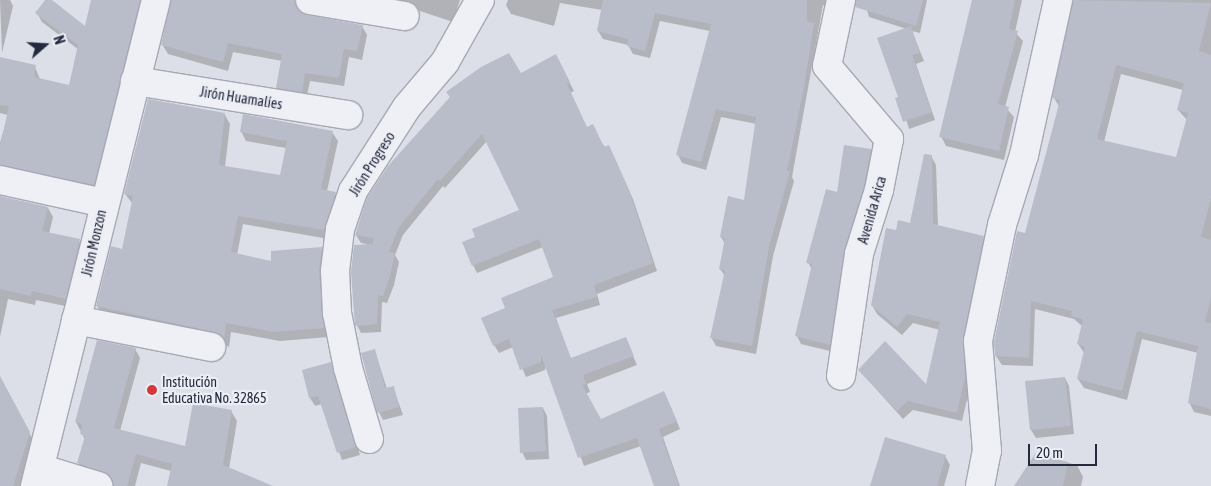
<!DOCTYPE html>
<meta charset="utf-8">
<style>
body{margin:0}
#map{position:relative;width:1211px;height:486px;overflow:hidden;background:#dcdfe7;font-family:"Asap Condensed",sans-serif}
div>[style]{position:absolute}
.shadow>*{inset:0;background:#0003}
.building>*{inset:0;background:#b9bdca}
.roads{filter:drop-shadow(1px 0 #a5a9b4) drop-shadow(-1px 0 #a5a9b4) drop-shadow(0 1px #a5a9b4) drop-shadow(0 -1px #a5a9b4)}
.minor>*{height:28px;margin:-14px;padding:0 14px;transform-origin:14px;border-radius:14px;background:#eff0f5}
.dots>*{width:14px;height:14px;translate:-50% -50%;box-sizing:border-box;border:2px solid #ebeef5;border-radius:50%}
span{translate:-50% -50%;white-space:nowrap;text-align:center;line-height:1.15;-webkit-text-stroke:4.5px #ebeef5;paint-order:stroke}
.street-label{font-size:14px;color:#252b3e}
.poi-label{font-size:14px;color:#252b3e}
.left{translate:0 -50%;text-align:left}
.north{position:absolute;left:20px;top:20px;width:50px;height:50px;-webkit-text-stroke:4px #ebeef5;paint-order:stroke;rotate:71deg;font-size:14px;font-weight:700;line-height:20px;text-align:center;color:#252b3e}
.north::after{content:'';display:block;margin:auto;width:18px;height:22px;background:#252b3e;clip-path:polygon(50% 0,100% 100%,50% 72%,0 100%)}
.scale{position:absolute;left:1028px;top:444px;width:69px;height:22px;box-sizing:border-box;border:2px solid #252b3e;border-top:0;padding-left:6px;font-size:15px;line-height:18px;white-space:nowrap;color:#252b3e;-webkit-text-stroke:4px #ebeef5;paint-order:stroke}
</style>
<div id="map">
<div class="shadow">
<div style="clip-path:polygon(0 0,10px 0,13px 6px,2px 53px)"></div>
<div style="clip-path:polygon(47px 0,85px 28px,92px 0,149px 0,99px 193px,0 174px,0 143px,8px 115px,0 113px,0 59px,35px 67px,40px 79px,70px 86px,79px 50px,42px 22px,37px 13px)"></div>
<div style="clip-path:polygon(171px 0,303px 0,299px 8px,301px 14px,362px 26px,367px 35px,362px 60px,349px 57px,344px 86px,310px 81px,306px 100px,282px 96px,277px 87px,282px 61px,233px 52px,228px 71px,168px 54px,162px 44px)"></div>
<div style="clip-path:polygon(358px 0,460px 0,453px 22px,414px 9px)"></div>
<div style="clip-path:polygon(508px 0,833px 0,830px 6px,823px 5px,792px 177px,794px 181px,773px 256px,756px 354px,716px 346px,711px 337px,725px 276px,720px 269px,725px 244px,721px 237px,745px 201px,757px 124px,721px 117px,706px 170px,682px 163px,678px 155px,710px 31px,660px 21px,650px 58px,633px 54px,628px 45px,603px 39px,598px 31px,602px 10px,560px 3px,554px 26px,511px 14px,506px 5px)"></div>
<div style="clip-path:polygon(864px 0,927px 0,920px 33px,912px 31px,924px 61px,916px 64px,935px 120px,909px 129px,900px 98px,907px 29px,869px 17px)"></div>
<div style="clip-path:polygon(973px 0,1022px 0,1015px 32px,1023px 41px,1005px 107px,1014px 117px,1004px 160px,946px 146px,941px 136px)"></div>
<div style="clip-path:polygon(evenodd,1073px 0,1211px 0,1211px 416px,1194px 412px,1189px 402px,1198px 353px,1142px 339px,1127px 400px,1084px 388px,1078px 379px,1085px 354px,1078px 344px,1083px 327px,1074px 319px,1035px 309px,1033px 366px,1002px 365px,996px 356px,1060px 108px,1054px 98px,1073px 0,1121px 74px,1183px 90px,1178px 110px,1187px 120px,1177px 159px,1104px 142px,1121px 74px)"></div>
<div style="clip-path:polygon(560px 64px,574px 91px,570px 93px,587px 128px,613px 155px,633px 199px,657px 271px,597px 294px,600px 305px,556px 318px,571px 359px,625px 338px,637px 365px,587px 384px,590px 392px,585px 394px,600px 421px,668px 401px,680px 429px,663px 437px,680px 486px,655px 486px,641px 446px,584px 466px,546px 364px,545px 370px,526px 377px,513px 347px,499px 353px,494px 345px,506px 308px,554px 278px,543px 247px,477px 273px,473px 265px,477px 238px,521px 211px,487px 141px,445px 188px,443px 186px,403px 235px,395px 255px,399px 262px,394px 285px,387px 303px,382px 302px,381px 332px,361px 333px,357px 325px,367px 244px,361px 243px,356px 235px,520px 75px)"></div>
<div style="clip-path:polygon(225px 115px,230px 124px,225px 167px,281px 177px,286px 148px,246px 141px,241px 131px,332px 132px,338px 141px,327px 191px,335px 193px,341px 202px,329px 239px,243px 224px,237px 255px,273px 262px,321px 249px,327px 258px,329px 337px,280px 341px,231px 332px,229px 347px,220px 341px,103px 315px,97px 306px,123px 250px,133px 204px,125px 194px)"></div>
<div style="clip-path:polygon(870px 150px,875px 158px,834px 352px,801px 344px,797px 336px,812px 270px,808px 262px,838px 194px)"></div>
<div style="clip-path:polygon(931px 156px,936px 165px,938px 226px,983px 237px,988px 246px,970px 387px,962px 421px,913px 410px,903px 419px,859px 370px,927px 386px,940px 330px,913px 323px,902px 335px,877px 314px,872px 305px,897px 232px,911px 224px)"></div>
<div style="clip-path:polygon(0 197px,48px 208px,53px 217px,49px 234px,79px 241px,85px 250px,70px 307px,36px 300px,35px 305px,8px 299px,0 337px)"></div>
<div style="clip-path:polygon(135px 349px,140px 358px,120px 431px,186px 448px,231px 411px,237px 421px,229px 469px,257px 486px,168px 486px,171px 471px,141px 463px,135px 486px,113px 486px,112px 482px,84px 472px,79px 463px,85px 440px,76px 422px)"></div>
<div style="clip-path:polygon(375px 351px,387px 389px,393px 387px,403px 415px,383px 420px,379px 412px)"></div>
<div style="clip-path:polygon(330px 363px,360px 455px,342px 460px,322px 404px,315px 406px,310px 398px)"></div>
<div style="clip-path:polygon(0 378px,34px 442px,21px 486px,0 486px)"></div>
<div style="clip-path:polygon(1065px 378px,1069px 386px,1074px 434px,1036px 438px,1031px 430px)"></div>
<div style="clip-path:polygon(543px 408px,547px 416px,549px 459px,526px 460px,522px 452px)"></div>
<div style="clip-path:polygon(1036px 455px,1077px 465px,1083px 477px,1081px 486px,1016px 486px)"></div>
<div style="clip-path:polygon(945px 456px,950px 465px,944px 486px,871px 486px)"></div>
</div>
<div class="building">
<div style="clip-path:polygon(45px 0,52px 0,85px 26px,91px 0,140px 0,94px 185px,0 165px,0 146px,9px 106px,0 105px,0 57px,36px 65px,34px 77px,69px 85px,78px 45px,35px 13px)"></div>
<div style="clip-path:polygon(171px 0,295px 0,300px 12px,307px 15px,363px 25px,357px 51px,344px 49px,339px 78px,305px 73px,302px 92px,276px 88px,282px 54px,228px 43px,223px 62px,161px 45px)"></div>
<div style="clip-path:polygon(603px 0,807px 0,807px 22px,814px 23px,804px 88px,787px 171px,790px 171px,769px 247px,752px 346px,710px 338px,725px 270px,719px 269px,725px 238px,720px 237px,728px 196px,744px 200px,756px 117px,716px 109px,701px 162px,676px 155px,711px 24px,655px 13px,645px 51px,627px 46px,628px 39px,597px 31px)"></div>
<div style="clip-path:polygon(856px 0,923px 0,916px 26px,855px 7px)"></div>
<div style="clip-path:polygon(972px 0,1015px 0,1009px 29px,1018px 31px,998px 104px,1009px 107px,999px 151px,939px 137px)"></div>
<div style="clip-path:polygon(evenodd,1073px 0,1211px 3px,1199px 51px,1211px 55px,1211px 198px,1201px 237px,1211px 240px,1211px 297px,1205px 322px,1211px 323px,1211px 409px,1188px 403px,1198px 346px,1137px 331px,1122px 391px,1077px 379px,1085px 347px,1077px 344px,1083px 319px,1071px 316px,1072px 311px,1031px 301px,1029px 358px,995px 356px,994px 342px,1017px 231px,1025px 233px,1060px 100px,1052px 98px,1073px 0,1116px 65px,1184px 83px,1177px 110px,1188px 113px,1176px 157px,1097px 139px,1116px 65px)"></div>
<div style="clip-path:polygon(911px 26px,920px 53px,912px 55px,932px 112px,903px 122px,895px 98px,898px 97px,877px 38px)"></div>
<div style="clip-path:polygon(509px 53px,521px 73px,556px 54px,570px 82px,567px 84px,587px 127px,593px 124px,604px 147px,609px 145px,629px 190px,653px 263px,594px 285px,597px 297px,552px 310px,571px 358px,626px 337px,634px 356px,583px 375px,586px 384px,582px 385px,601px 419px,664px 391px,677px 421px,659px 429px,679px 486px,654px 486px,637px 438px,578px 458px,541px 355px,541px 362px,520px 370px,509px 339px,493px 346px,481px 318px,505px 308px,501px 298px,553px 277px,539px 239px,472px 266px,462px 242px,475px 237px,472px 229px,519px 210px,482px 134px,440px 181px,438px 179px,399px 227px,389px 252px,395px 253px,390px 276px,383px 296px,378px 295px,377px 324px,355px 326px,351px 272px,354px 245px,373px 244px,373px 238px,355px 235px,367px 198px,388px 166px,450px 97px,446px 92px,481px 67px)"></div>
<div style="clip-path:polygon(148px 99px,225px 113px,219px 165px,280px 175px,287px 141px,240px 132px,243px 114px,333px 131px,321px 189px,336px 192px,324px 230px,238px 216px,231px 252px,271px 261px,271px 251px,322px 247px,319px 272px,324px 328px,274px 332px,226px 323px,224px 339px,214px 332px,96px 306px,111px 246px,122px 249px,133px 196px,124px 194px)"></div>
<div style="clip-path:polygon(844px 145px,871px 149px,864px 186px,844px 252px,830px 345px,795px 336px,812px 264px,806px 263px,826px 189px,837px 192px)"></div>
<div style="clip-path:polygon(924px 154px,932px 155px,933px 224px,984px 236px,963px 338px,965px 377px,957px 413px,908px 401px,897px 411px,858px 370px,885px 341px,926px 384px,940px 322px,907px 314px,897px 327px,871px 305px,886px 228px,896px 230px,898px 220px,910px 223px)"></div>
<div style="clip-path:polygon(0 196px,48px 207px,42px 231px,80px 239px,66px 299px,32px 291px,31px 296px,0 289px)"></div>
<div style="clip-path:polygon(97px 340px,136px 348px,114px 428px,185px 446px,193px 403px,232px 410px,223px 465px,273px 486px,167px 486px,172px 464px,136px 454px,127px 486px,113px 486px,109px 475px,77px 463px,85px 436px,80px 434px,82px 424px,75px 422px)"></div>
<div style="clip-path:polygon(375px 349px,385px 388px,394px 386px,399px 407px,377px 413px,361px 353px)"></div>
<div style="clip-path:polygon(331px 362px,356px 447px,337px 453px,318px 396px,309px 398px,302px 370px)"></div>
<div style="clip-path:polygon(0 376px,30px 432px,13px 486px,0 486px)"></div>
<div style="clip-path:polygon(1065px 377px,1071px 426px,1030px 430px,1025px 381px)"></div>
<div style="clip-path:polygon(543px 407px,546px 451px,520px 453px,518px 408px)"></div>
<div style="clip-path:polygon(885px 437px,946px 455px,937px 486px,870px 486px)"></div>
<div style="clip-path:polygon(1035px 454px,1068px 462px,1063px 486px,1014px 486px)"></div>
</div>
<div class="roads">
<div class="minor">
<div style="left:310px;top:0;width:96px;rotate:9.6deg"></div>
<div style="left:841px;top:0;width:67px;rotate:102deg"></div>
<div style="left:827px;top:66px;width:96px;rotate:49.7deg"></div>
<div style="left:889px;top:139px;width:52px;rotate:101.1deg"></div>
<div style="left:879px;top:190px;width:67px;rotate:107.4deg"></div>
<div style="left:859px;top:254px;width:123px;rotate:98.4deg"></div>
<div style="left:135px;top:81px;width:216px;rotate:9.1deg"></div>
<div style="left:0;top:180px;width:107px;rotate:12.5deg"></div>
<div style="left:76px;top:320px;width:138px;rotate:11.3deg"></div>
<div style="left:369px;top:439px;width:74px;rotate:-106.5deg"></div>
<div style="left:348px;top:368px;width:56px;rotate:-101.3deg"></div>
<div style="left:337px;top:313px;width:42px;rotate:-92.7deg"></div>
<div style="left:335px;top:271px;width:42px;rotate:-83.2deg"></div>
<div style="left:340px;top:229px;width:40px;rotate:-71.1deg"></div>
<div style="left:353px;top:191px;width:100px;rotate:-57.3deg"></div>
<div style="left:407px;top:107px;width:59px;rotate:-49.8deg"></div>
<div style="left:445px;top:62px;width:71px;rotate:-60.6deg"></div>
<div style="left:42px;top:469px;width:59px;rotate:16.9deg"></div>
<div style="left:35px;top:486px;width:501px;rotate:-76.02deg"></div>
<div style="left:980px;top:486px;width:36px;rotate:-79deg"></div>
<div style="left:987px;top:451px;width:110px;rotate:-94.7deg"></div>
<div style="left:978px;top:341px;width:118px;rotate:-78.3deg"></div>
<div style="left:1002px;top:225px;width:73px;rotate:-72.6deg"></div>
<div style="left:1024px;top:155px;width:159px;rotate:-77.6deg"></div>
</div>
</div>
<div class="dots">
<div style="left:152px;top:390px;background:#d6373a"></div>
</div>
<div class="street-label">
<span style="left:241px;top:98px;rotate:9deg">Jirón Huamalíes</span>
<span style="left:372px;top:164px;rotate:-58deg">Jirón Progreso</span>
<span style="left:872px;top:210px;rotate:-74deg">Avenida Arica</span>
<span style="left:94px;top:243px;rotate:-77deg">Jirón Monzon</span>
</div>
<div class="poi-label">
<span class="left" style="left:162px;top:390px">Institución<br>Educativa No. 32865</span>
</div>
<div class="north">N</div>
<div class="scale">20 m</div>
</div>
